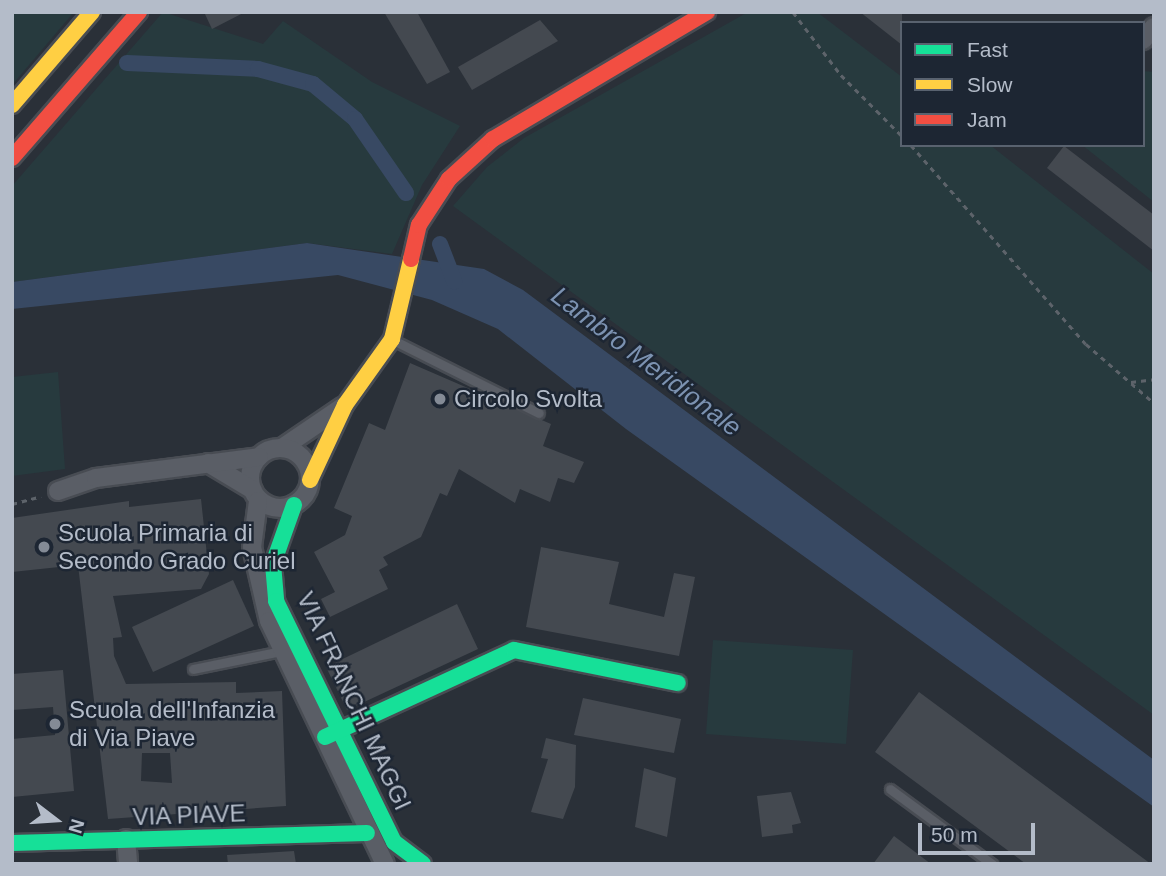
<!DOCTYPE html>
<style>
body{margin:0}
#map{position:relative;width:1166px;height:876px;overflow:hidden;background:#2a3038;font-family:Helvetica,sans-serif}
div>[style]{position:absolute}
.green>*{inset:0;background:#273a3e}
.water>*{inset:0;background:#384963}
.canal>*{height:16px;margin:-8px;padding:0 8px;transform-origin:8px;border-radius:8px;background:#384963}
.building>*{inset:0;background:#444950}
.path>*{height:2.5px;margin-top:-1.25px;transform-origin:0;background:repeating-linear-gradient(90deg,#5d636a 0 5px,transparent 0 10px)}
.roads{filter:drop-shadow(2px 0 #484c53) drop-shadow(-2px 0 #484c53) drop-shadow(0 2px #484c53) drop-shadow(0 -2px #484c53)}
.lane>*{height:9px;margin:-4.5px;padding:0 4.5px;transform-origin:4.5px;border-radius:4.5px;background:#5a5e66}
.street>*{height:18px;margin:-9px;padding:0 9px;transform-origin:9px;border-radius:9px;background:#5a5e66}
.street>.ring{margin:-9px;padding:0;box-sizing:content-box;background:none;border:18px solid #5a5e66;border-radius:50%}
.fast>*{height:16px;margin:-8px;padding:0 8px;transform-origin:8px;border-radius:8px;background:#16e098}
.slow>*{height:16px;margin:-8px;padding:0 8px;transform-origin:8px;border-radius:8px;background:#ffcf43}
.jam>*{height:16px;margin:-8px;padding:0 8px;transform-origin:8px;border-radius:8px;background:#f24e42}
.dots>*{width:19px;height:19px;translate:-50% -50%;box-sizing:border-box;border:4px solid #1d2633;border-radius:50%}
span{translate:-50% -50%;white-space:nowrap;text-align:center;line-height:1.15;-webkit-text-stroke:5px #1d2633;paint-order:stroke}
.poi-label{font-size:24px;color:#b4bcc9}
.left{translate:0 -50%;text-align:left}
.street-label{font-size:24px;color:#b4bcc9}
.water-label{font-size:26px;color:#7c92b1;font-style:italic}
.frame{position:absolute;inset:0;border:14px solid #b4bcc9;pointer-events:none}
.legend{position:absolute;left:900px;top:21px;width:245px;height:126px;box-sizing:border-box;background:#1d2633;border:2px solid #59626f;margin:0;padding:9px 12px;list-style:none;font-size:21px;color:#b4bcc9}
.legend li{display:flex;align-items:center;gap:14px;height:35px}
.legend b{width:35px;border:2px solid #59626f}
.north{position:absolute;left:21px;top:785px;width:70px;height:70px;-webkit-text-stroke:5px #1d2633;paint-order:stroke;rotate:107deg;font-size:19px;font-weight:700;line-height:28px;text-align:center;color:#b4bcc9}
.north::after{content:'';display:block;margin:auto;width:24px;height:32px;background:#b4bcc9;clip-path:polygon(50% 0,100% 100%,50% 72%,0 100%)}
.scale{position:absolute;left:918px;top:823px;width:117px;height:32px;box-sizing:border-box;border:4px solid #b4bcc9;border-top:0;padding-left:9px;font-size:21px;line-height:24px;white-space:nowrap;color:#b4bcc9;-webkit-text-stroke:5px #1d2633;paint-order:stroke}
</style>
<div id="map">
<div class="green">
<div style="clip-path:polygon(12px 12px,74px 12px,12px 85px)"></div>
<div style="clip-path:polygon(163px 12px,263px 44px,283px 21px,372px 82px,460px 126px,422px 185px,392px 254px,307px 243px,12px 282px,12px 186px)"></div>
<div style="clip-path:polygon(748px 12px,817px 12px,902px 77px,902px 145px,990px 145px,1154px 274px,1154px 715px,453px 206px,487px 167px,524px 138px)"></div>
<div style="clip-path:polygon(1143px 71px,1154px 72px,1154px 202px,1082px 145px,1143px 145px)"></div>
<div style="clip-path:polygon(58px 372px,65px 469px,12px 476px,12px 377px)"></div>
<div style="clip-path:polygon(713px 640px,853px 650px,846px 744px,706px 734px)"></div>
</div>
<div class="water">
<div style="clip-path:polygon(307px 243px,484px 269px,523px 290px,1154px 760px,1154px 807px,626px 429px,498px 329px,432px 300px,338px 275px,12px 309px,12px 282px)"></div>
</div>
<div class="canal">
<div style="left:127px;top:63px;width:131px;rotate:2.6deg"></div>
<div style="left:258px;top:69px;width:57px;rotate:15.3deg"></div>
<div style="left:313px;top:84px;width:55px;rotate:39.8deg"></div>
<div style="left:355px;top:119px;width:90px;rotate:55.4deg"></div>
<div style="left:440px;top:244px;width:40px;rotate:69deg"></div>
</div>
<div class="building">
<div style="clip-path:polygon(204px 12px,245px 12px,212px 29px)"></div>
<div style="clip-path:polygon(384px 12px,417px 12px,450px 72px,427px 84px)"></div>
<div style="clip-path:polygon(860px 12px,902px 12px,902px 45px)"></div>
<div style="clip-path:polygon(540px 20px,558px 41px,472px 90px,458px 67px)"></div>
<div style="clip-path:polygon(1064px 146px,1154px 215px,1154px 251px,1047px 168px)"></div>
<div style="clip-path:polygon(410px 363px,551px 424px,543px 446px,584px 462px,574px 483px,558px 478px,550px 502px,520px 489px,515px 503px,459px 469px,447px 496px,440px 493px,421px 537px,383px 557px,388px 565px,379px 570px,388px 589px,330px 617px,321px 599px,335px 592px,314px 552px,345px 535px,352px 516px,334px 508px,369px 423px,385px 430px)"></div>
<div style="clip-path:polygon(evenodd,201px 499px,209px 574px,201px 589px,113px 596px,122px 637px,113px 638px,114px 656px,126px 684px,236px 682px,236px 693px,282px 691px,286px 806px,108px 819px,78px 565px,12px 572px,12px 518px,129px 501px,129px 507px,201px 499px,142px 753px,170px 753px,172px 783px,141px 781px,142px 753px)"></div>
<div style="clip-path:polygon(541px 547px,619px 562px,609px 604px,664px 617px,674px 573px,695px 577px,679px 656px,526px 627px)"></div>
<div style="clip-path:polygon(233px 580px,254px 626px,153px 672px,132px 627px)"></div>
<div style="clip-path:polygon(457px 604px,478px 649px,347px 710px,326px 667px)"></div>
<div style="clip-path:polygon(63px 670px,74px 791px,12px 797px,12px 739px,55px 735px,53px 707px,12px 710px,12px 674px)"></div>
<div style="clip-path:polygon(919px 692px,1151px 864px,1026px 864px,875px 752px)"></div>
<div style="clip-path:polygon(583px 698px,681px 719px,674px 753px,574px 735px)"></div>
<div style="clip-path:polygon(546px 738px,576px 745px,575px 787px,563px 819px,531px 812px,548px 759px,541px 758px)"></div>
<div style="clip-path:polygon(644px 768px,676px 778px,667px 837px,635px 827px)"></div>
<div style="clip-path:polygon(791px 792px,801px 823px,792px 825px,793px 833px,762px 837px,757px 796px)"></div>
<div style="clip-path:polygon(894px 836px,931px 864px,873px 864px)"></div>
<div style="clip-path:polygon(294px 851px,296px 864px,228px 864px,227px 855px)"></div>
</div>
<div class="path">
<div style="left:793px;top:12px;width:79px;rotate:52.7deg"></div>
<div style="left:841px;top:75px;width:86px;rotate:45deg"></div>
<div style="left:911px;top:145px;width:265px;rotate:48.7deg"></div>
<div style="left:1086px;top:344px;width:90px;rotate:40.9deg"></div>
<div style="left:1131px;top:382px;width:23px;rotate:-7deg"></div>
<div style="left:1154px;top:402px;width:20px;rotate:-90deg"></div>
<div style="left:12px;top:504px;width:30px;rotate:-15deg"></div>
</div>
<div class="roads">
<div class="lane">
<div style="left:393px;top:340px;width:163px;rotate:26.6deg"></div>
<div style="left:193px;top:669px;width:95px;rotate:-11.5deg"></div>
<div style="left:890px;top:789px;width:127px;rotate:36.3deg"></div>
</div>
<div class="street">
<div style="left:1143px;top:40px;width:17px;rotate:-50deg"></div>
<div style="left:282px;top:448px;width:73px;rotate:-34.3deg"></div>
<div class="ring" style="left:250px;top:448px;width:42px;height:42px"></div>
<div style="left:208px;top:463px;width:52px;rotate:31deg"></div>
<div style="left:58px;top:491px;width:40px;rotate:-18.9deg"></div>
<div style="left:96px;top:478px;width:164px;rotate:-7.3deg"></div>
<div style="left:258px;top:501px;width:46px;rotate:97.4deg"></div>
<div style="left:252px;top:547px;width:76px;rotate:77.1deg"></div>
<div style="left:269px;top:621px;width:269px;rotate:64.5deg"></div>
<div style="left:126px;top:839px;width:25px;rotate:85deg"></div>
</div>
<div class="fast">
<div style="left:294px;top:505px;width:63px;rotate:109.6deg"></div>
<div style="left:273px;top:564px;width:37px;rotate:85deg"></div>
<div style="left:276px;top:601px;width:268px;rotate:63.9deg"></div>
<div style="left:394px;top:842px;width:36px;rotate:37deg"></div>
<div style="left:325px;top:737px;width:208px;rotate:-24.7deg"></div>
<div style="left:514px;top:650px;width:167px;rotate:11.4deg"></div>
<div style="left:12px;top:843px;width:355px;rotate:-1.6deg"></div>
</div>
<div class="slow">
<div style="left:12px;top:105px;width:123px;rotate:-49.3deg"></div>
<div style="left:310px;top:480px;width:83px;rotate:-65deg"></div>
<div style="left:345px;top:405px;width:81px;rotate:-54.5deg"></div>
<div style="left:392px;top:339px;width:82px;rotate:-76.6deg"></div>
</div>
<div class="jam">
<div style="left:12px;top:158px;width:194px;rotate:-49deg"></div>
<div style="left:411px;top:259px;width:35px;rotate:-77deg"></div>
<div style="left:419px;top:225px;width:55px;rotate:-56.9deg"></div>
<div style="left:449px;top:179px;width:59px;rotate:-42.3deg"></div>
<div style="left:493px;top:139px;width:249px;rotate:-30.7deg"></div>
</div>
</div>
<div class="dots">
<div style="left:440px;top:399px;background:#848b96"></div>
<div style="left:44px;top:547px;background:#848b96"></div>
<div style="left:55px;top:724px;background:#848b96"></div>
</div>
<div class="poi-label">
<span class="left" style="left:454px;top:399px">Circolo Svolta</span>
<span class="left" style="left:58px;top:547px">Scuola Primaria di<br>Secondo Grado Curiel</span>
<span class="left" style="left:69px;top:724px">Scuola dell'Infanzia<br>di Via Piave</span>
</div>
<div class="street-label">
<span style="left:354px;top:701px;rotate:65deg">VIA FRANCHI MAGGI</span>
<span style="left:189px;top:815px;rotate:-2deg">VIA PIAVE</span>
</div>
<div class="water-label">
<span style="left:646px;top:362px;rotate:37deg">Lambro Meridionale</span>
</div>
<div class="frame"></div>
<ul class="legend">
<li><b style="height:9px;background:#16e098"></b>Fast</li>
<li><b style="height:9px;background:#ffcf43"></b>Slow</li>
<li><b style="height:9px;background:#f24e42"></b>Jam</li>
</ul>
<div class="north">N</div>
<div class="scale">50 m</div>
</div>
